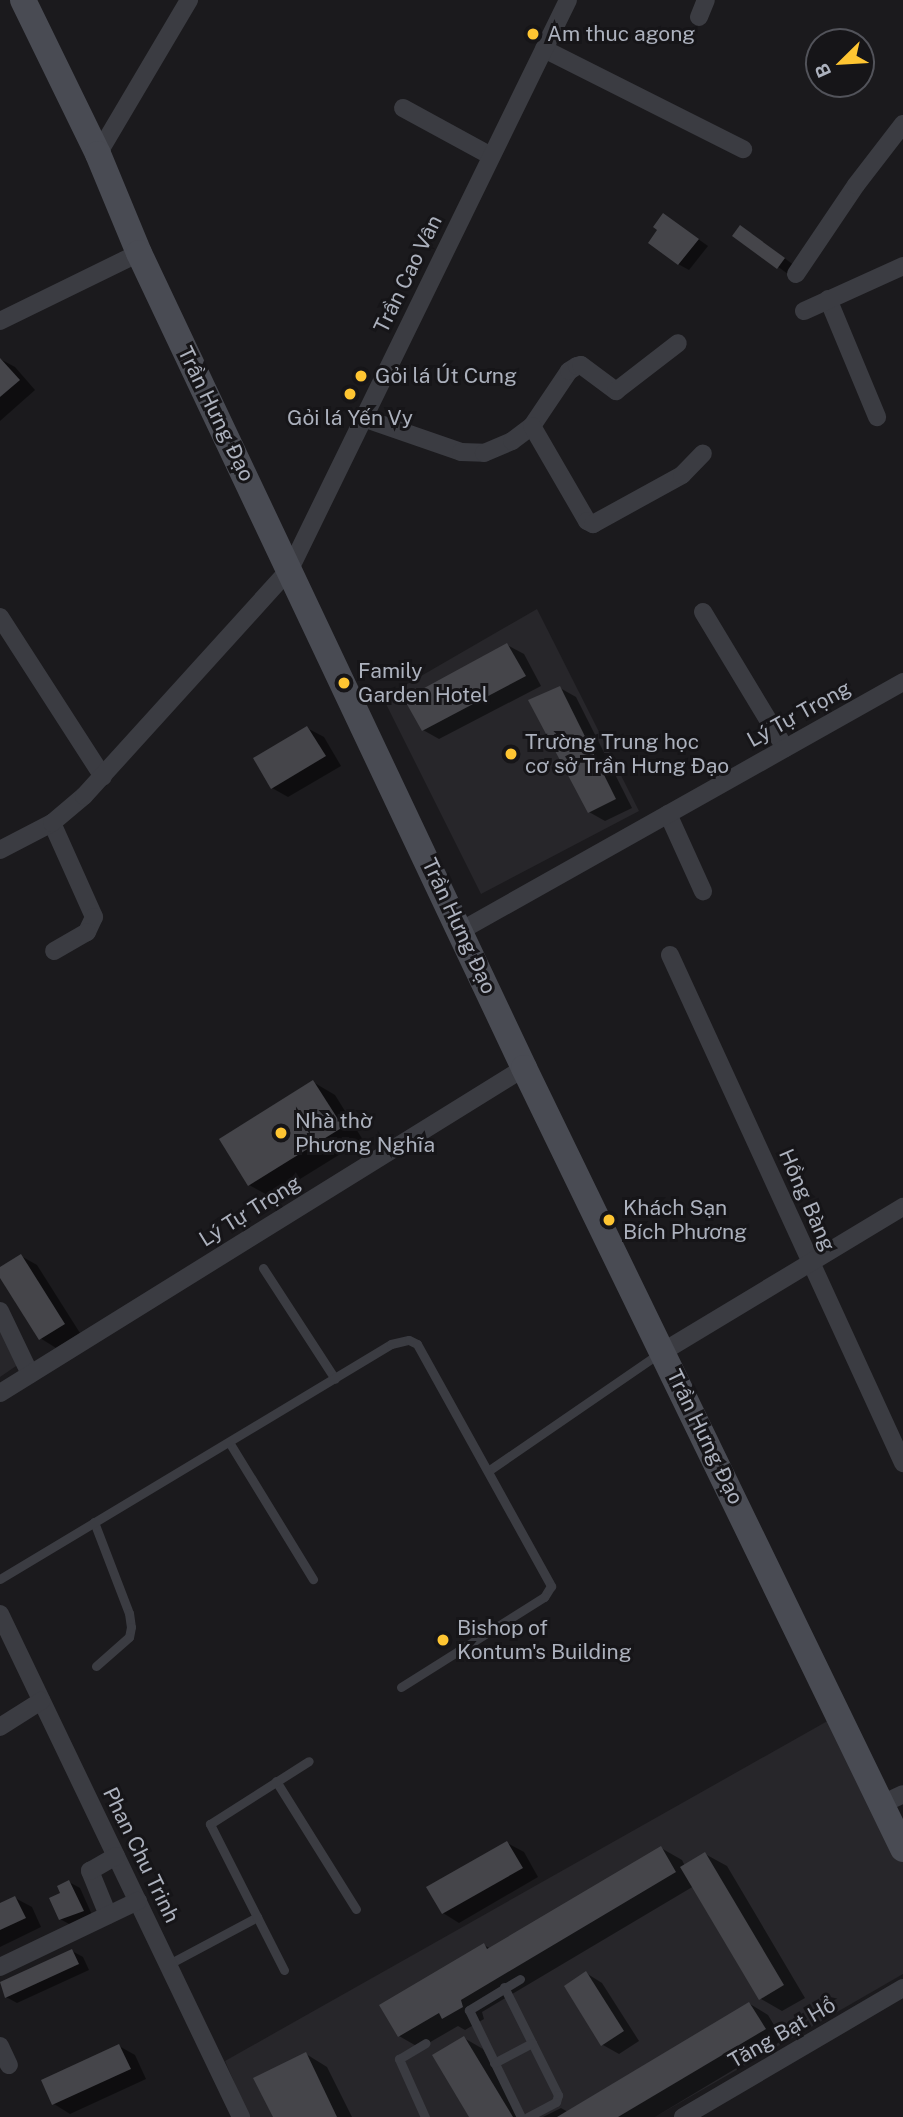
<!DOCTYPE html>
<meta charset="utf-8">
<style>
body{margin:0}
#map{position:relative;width:903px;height:2117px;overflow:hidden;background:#1b1a1d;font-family:"Public Sans",sans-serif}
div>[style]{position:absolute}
.built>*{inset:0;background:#27262a}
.shadow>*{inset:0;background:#0007}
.building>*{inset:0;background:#45454a}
.lane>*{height:9px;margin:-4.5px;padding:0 4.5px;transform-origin:4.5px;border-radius:4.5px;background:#3b3c42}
.street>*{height:18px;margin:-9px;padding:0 9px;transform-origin:9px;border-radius:9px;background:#3b3c42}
.secondary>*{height:26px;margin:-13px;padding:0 13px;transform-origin:13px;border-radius:13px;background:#494b53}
.dots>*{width:19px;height:19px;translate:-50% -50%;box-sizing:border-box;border:4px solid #161518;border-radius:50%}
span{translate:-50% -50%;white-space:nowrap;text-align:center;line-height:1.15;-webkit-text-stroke:6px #161518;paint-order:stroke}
.poi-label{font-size:21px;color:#acb1bd}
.left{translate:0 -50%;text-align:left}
.street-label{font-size:21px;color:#acb1bd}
.north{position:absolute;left:805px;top:28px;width:70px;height:70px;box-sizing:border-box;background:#161518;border:2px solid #52535a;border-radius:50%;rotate:246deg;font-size:19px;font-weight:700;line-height:28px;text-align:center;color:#acb1bd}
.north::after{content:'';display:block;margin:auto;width:24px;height:32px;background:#fec532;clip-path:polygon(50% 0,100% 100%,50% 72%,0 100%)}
</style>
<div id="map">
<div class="built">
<div style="clip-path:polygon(537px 609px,639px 811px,481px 894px,383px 698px)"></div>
<div style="clip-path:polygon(0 1322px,19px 1364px,0 1377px)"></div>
<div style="clip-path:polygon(831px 1719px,903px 1858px,903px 1974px,655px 2117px,249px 2117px,225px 2061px)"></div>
</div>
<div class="shadow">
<div style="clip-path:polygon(674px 222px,708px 246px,689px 270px,678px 264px)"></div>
<div style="clip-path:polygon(751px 233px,795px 266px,788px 274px,735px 236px)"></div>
<div style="clip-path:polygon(0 359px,15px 367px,35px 390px,0 421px)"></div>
<div style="clip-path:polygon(507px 645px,524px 654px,541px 686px,439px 739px,423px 730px)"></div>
<div style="clip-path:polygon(560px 688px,576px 697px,632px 808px,605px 821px,589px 812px)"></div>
<div style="clip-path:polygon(307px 728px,324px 737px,341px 766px,288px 797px,272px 788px)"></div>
<div style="clip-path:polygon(313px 1082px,335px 1095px,363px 1140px,271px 1197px,249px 1185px)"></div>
<div style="clip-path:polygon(21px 1256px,37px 1265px,80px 1333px,56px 1348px,40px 1338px,0 1274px,0 1269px)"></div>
<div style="clip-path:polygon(507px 1843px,524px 1852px,538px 1877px,459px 1923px,443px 1913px)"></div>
<div style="clip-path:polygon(661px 1848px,682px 1860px,685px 1866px,705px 1854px,727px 1866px,805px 1998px,782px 2011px,761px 1999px,694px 1886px,482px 2012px,484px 2019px,465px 2030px,458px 2026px,420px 2048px,399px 2036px,484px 1945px,491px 1949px)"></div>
<div style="clip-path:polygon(69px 1882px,80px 1888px,93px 1917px,71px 1925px,60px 1919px,62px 1894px)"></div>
<div style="clip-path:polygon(15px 1898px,32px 1907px,41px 1927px,0 1947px,0 1905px)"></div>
<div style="clip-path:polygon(72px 1951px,83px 1957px,89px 1970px,17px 2003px,6px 1997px,1px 1984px)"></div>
<div style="clip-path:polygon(586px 1973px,602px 1983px,639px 2041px,619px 2054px,603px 2045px)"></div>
<div style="clip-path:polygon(750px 2004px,768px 2015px,783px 2040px,655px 2117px,543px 2117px,561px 2108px,568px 2112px)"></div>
<div style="clip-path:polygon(464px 2038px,483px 2049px,524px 2117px,471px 2117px)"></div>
<div style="clip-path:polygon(119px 2046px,135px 2055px,146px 2079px,70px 2114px,54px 2104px,43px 2081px)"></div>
<div style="clip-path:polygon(306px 2054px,327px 2067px,352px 2117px,275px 2117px)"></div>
</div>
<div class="building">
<div style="clip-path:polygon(663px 213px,699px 239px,678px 265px,648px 243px,657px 230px,653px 227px)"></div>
<div style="clip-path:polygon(740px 225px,785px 258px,777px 269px,732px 236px)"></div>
<div style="clip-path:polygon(0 358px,20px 380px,0 397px)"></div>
<div style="clip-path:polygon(507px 643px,526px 676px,422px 731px,404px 699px)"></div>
<div style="clip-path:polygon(560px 686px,616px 799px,588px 813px,528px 700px)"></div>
<div style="clip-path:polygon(307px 726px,326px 756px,271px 789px,253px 758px)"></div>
<div style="clip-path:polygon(313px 1080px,343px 1127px,248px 1186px,219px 1139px)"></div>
<div style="clip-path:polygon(21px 1254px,65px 1324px,39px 1340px,0 1278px,0 1267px)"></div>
<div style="clip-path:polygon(507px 1841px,523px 1868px,442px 1914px,426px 1887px)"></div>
<div style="clip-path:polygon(661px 1846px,676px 1872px,461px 2000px,463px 2007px,442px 2019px,439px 2013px,398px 2037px,379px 2005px,484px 1943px,487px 1949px)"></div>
<div style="clip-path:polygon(705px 1852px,784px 1985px,759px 2000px,680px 1867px)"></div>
<div style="clip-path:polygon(69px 1880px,84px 1911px,59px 1920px,49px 1898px,60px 1893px,57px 1886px)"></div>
<div style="clip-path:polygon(15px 1896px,26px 1918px,0 1930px,0 1903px)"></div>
<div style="clip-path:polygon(72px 1949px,79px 1964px,5px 1998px,0 1982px)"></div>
<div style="clip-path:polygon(586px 1971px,624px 2031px,601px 2046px,564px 1986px)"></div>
<div style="clip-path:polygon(749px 2002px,766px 2029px,618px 2117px,557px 2117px)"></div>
<div style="clip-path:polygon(464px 2036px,513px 2117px,469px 2117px,432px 2055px)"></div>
<div style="clip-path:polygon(119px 2044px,131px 2069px,52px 2105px,41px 2080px)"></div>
<div style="clip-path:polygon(306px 2052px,337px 2117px,273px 2117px,253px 2078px)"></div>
</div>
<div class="lane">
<div style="left:263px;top:1268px;width:132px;rotate:57deg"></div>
<div style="left:229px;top:1442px;width:161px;rotate:58.5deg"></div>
<div style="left:488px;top:1471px;width:209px;rotate:-34.5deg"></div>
<div style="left:94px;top:1522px;width:97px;rotate:69deg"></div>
<div style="left:129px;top:1613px;width:14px;rotate:82deg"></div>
<div style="left:131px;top:1627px;width:10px;rotate:101deg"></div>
<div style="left:129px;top:1637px;width:44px;rotate:138.7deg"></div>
<div style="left:0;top:1579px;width:456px;rotate:-31deg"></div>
<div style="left:391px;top:1344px;width:18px;rotate:-13deg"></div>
<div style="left:409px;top:1340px;width:9px;rotate:27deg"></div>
<div style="left:417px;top:1344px;width:277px;rotate:61deg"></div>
<div style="left:551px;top:1586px;width:13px;rotate:122deg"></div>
<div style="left:544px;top:1597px;width:169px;rotate:147.8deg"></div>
<div style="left:276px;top:1781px;width:151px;rotate:58deg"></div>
<div style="left:169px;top:1964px;width:100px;rotate:-28.1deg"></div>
<div style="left:284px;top:1970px;width:164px;rotate:-116.9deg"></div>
<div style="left:210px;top:1824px;width:117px;rotate:-32.5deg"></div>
<div style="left:520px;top:1979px;width:60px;rotate:148.7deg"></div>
<div style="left:469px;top:2010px;width:119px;rotate:64.1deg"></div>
<div style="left:504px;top:1987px;width:121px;rotate:63.4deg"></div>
<div style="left:558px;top:2095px;width:7px;rotate:106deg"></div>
<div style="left:556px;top:2102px;width:32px;rotate:152deg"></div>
<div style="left:494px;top:2063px;width:43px;rotate:-27.8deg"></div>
<div style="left:425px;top:2117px;width:64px;rotate:-114.1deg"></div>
<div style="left:399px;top:2059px;width:31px;rotate:-31deg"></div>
</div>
<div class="street">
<div style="left:699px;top:17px;width:18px;rotate:-68deg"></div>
<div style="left:544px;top:49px;width:223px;rotate:26.7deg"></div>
<div style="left:403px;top:108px;width:100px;rotate:28.6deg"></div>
<div style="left:98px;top:154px;width:179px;rotate:-59.4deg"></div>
<div style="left:796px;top:274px;width:107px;rotate:-56deg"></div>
<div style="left:856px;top:185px;width:77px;rotate:-52.4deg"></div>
<div style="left:828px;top:299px;width:128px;rotate:67.4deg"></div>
<div style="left:804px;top:311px;width:109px;rotate:-24.4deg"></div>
<div style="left:0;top:321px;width:155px;rotate:-26.1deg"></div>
<div style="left:363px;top:418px;width:104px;rotate:19.1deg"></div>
<div style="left:461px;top:452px;width:23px;rotate:2deg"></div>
<div style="left:484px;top:453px;width:30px;rotate:-23deg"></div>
<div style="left:512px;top:441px;width:25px;rotate:-37deg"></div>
<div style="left:532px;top:426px;width:66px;rotate:-56.1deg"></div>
<div style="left:569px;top:371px;width:9px;rotate:-32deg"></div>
<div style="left:577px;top:366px;width:4px;rotate:-14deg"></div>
<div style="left:581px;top:365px;width:44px;rotate:36.6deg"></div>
<div style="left:616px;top:391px;width:78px;rotate:-37.7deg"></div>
<div style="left:532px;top:426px;width:110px;rotate:59.9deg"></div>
<div style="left:587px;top:521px;width:7px;rotate:27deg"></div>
<div style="left:593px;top:524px;width:102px;rotate:-28.8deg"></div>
<div style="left:682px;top:475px;width:30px;rotate:-46deg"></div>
<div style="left:703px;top:612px;width:159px;rotate:58.9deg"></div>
<div style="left:0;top:617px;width:190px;rotate:57.2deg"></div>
<div style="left:668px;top:814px;width:85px;rotate:65.6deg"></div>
<div style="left:52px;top:823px;width:103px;rotate:65.9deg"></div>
<div style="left:94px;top:917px;width:17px;rotate:115deg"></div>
<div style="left:87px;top:932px;width:38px;rotate:150deg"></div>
<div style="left:0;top:850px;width:59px;rotate:-27.4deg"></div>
<div style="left:52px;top:823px;width:42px;rotate:-40.2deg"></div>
<div style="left:84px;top:796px;width:307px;rotate:-47.8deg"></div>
<div style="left:290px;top:569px;width:633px;rotate:-63.96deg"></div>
<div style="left:462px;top:930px;width:506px;rotate:-29.35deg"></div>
<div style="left:670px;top:955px;width:559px;rotate:65.36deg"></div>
<div style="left:0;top:1311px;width:70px;rotate:64.5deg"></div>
<div style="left:664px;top:1351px;width:279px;rotate:-31.1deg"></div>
<div style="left:0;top:1393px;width:617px;rotate:-31.81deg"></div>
<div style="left:0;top:1614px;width:558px;rotate:64.4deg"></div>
<div style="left:0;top:1727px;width:49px;rotate:-32.4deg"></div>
<div style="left:882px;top:1804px;width:23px;rotate:-25deg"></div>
<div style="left:108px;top:1915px;width:48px;rotate:-112.2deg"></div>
<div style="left:90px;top:1871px;width:30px;rotate:-30deg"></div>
<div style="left:0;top:1967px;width:153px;rotate:-25.6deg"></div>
<div style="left:0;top:2046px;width:21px;rotate:65deg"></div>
<div style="left:683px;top:2117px;width:255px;rotate:-30.4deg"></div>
</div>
<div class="secondary">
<div style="left:23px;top:0;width:171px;rotate:64deg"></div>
<div style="left:98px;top:154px;width:107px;rotate:67.5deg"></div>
<div style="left:139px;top:253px;width:901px;rotate:64.71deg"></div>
<div style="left:524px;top:1068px;width:868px;rotate:64.11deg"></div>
</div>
<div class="dots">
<div style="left:533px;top:34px;background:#fec532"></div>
<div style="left:361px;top:376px;background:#fec532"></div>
<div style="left:350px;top:394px;background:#fec532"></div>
<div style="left:344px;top:683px;background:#fec532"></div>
<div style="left:511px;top:754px;background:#fec532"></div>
<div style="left:281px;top:1133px;background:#fec532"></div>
<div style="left:609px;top:1220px;background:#fec532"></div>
<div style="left:443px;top:1640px;background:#fec532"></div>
</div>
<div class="poi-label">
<span class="left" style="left:547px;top:34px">Am thuc agong</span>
<span class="left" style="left:375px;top:376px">Gỏi lá Út Cưng</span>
<span style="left:350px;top:418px">Gỏi lá Yến Vy</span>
<span class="left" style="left:358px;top:683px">Family<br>Garden Hotel</span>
<span class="left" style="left:525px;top:754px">Trường Trung học<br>cơ sở Trần Hưng Đạo</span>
<span class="left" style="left:295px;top:1133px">Nhà thờ<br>Phương Nghĩa</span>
<span class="left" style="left:623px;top:1220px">Khách Sạn<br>Bích Phương</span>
<span class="left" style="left:457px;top:1640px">Bishop of<br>Kontum's Building</span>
</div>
<div class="street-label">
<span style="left:408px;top:274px;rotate:-64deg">Trần Cao Vân</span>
<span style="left:216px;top:414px;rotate:64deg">Trần Hưng Đạo</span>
<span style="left:799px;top:714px;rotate:-29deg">Lý Tự Trọng</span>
<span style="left:459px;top:926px;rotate:65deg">Trần Hưng Đạo</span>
<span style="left:807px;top:1200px;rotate:66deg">Hồng Bàng</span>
<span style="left:250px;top:1211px;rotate:-32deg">Lý Tự Trọng</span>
<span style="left:705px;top:1437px;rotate:64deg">Trần Hưng Đạo</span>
<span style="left:141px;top:1855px;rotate:64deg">Phan Chu Trinh</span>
<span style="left:782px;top:2033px;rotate:-30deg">Tăng Bạt Hổ</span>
</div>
<div class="north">B</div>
</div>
